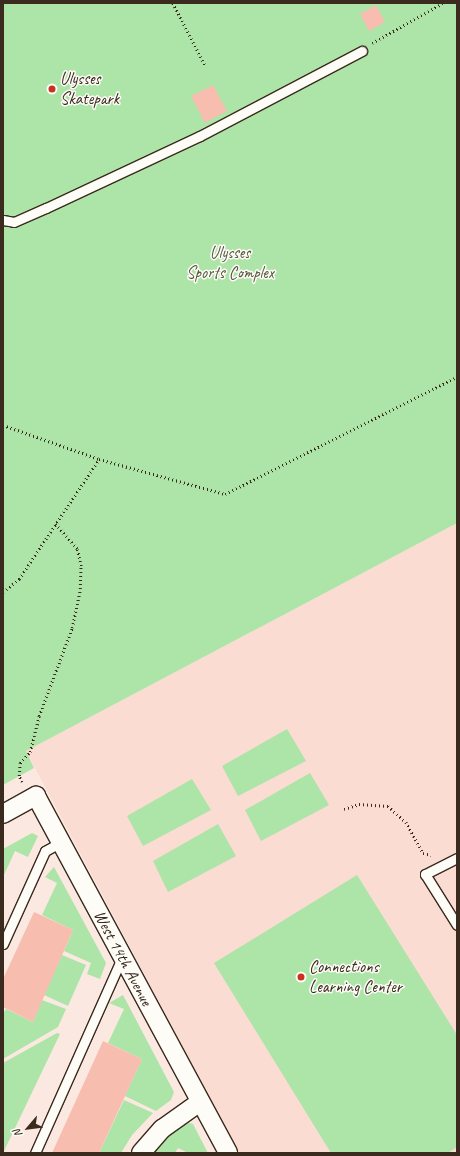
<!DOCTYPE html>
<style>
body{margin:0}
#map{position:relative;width:460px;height:1156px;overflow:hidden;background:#fbe9e1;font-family:Caveat,sans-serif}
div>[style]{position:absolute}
.built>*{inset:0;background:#fadcd2}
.green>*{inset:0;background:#ade4a7}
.building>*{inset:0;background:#f7bdaf}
.path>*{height:2.5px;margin-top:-1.25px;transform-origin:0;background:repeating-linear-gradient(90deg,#3b2a1e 0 1px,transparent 0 4px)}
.roads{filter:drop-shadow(1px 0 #3b2a1e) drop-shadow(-1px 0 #3b2a1e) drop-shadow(0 1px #3b2a1e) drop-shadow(0 -1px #3b2a1e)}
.lane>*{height:9px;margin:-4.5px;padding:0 4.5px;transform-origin:4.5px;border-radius:4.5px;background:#fdfcf7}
.street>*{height:18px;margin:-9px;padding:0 9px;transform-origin:9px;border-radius:9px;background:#fdfcf7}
.dots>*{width:11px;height:11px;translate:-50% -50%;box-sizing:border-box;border:2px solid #fdfcf7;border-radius:50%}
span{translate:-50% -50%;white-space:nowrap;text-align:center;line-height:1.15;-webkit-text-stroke:3px #fdfcf7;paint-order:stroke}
.poi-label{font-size:17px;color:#3b2a1e}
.left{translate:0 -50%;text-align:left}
.park-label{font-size:17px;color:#585840}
.street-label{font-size:17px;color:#3b2a1e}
.frame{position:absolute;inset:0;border:4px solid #3b2a1e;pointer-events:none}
.north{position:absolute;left:8px;top:1108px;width:40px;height:40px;-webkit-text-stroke:3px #fdfcf7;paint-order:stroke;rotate:242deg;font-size:11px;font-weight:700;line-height:16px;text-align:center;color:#3b2a1e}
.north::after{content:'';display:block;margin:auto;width:14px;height:18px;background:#3b2a1e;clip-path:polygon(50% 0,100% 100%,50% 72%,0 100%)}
</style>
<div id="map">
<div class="built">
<div style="clip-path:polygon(457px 523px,457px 1153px,239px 1153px,26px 751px)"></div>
</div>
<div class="green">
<div style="clip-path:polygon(3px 3px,457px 3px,457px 523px,26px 751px,34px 768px,3px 785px)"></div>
<div style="clip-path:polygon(287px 729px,306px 761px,238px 796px,222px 766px)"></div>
<div style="clip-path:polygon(310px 773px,329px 805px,261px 841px,245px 810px)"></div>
<div style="clip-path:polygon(192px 779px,211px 810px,143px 846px,127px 816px)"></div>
<div style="clip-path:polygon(218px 824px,236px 856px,168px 892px,153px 861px)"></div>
<div style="clip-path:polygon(32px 833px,38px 836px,28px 857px,15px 851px,3px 877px,3px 849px)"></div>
<div style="clip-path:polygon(54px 867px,106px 963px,100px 979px,87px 974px,91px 963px,64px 951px,73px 930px,42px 915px,57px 883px,45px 877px)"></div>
<div style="clip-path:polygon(357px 875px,457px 1035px,457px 1147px,448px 1153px,331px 1153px,214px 963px)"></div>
<div style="clip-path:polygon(62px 955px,86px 965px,68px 1006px,44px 995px)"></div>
<div style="clip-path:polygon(123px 995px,174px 1092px,171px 1100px,156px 1111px,125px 1096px,142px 1059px,108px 1043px,124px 1009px,109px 1003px)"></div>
<div style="clip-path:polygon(42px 1000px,66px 1009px,58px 1027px,3px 1059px,3px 1014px,6px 1009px,33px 1022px)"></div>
<div style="clip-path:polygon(57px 1033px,60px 1034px,3px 1153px,3px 1063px)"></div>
<div style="clip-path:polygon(124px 1100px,153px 1113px,132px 1135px,121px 1153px,99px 1153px)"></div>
<div style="clip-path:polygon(190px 1123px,193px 1124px,208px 1153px,188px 1153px,178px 1148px,175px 1153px,152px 1153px,170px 1134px,184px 1124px)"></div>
</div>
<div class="building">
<div style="clip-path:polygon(376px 5px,385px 22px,369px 31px,360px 14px)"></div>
<div style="clip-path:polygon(213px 85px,227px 111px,205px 123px,191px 96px)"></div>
<div style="clip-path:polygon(34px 912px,73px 930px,33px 1022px,3px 1007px,3px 979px)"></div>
<div style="clip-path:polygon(103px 1041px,142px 1059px,99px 1153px,52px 1153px)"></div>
</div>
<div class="path">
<div style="left:173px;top:3px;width:70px;rotate:62.7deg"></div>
<div style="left:372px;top:43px;width:81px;rotate:-29.4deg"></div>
<div style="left:3px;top:425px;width:102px;rotate:19.5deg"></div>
<div style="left:99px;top:459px;width:131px;rotate:15.5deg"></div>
<div style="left:225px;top:494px;width:260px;rotate:-26.8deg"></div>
<div style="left:3px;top:592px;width:21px;rotate:-39deg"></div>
<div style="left:19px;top:579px;width:144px;rotate:-56.3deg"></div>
<div style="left:22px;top:782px;width:7px;rotate:-117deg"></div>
<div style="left:19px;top:776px;width:13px;rotate:-86deg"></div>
<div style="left:20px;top:763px;width:15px;rotate:-48deg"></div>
<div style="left:30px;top:752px;width:37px;rotate:-76deg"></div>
<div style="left:39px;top:716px;width:94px;rotate:-69.4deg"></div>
<div style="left:72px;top:628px;width:40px;rotate:-78deg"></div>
<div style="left:80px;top:589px;width:23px;rotate:-88deg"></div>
<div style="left:81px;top:566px;width:17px;rotate:-103deg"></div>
<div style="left:77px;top:549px;width:33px;rotate:-131deg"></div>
<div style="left:344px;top:809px;width:16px;rotate:-18deg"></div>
<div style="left:359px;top:804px;width:29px;rotate:4deg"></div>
<div style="left:388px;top:806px;width:24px;rotate:42deg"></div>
<div style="left:406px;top:822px;width:35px;rotate:61deg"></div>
<div style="left:423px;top:853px;width:8px;rotate:14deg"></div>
</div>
<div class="roads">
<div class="lane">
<div style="left:3px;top:220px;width:11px;rotate:10deg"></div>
<div style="left:14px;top:222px;width:35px;rotate:-24deg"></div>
<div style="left:46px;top:208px;width:170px;rotate:-25.1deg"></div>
<div style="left:200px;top:136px;width:183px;rotate:-27.7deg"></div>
<div style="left:457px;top:858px;width:36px;rotate:153deg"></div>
<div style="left:425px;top:874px;width:60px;rotate:57.9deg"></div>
<div style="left:3px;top:944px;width:102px;rotate:-65.7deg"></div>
<div style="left:45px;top:851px;width:18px;rotate:-29deg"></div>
<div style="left:35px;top:1153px;width:214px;rotate:-66deg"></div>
</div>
<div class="street">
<div style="left:3px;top:814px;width:38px;rotate:-29deg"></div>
<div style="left:36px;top:796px;width:405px;rotate:61.7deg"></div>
<div style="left:141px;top:1153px;width:32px;rotate:-49deg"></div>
<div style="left:162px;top:1129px;width:47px;rotate:-35.4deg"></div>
</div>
</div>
<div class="dots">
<div style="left:52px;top:89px;background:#c8321e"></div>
<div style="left:301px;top:977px;background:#c8321e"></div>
</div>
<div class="poi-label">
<span class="left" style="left:60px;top:89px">Ulysses<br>Skatepark</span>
<span class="left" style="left:309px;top:977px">Connections<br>Learning Center</span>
</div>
<div class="park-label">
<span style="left:230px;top:263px">Ulysses<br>Sports Complex</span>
</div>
<div class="street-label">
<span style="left:123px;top:958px;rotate:62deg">West 14th Avenue</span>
</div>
<div class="frame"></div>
<div class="north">N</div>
</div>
